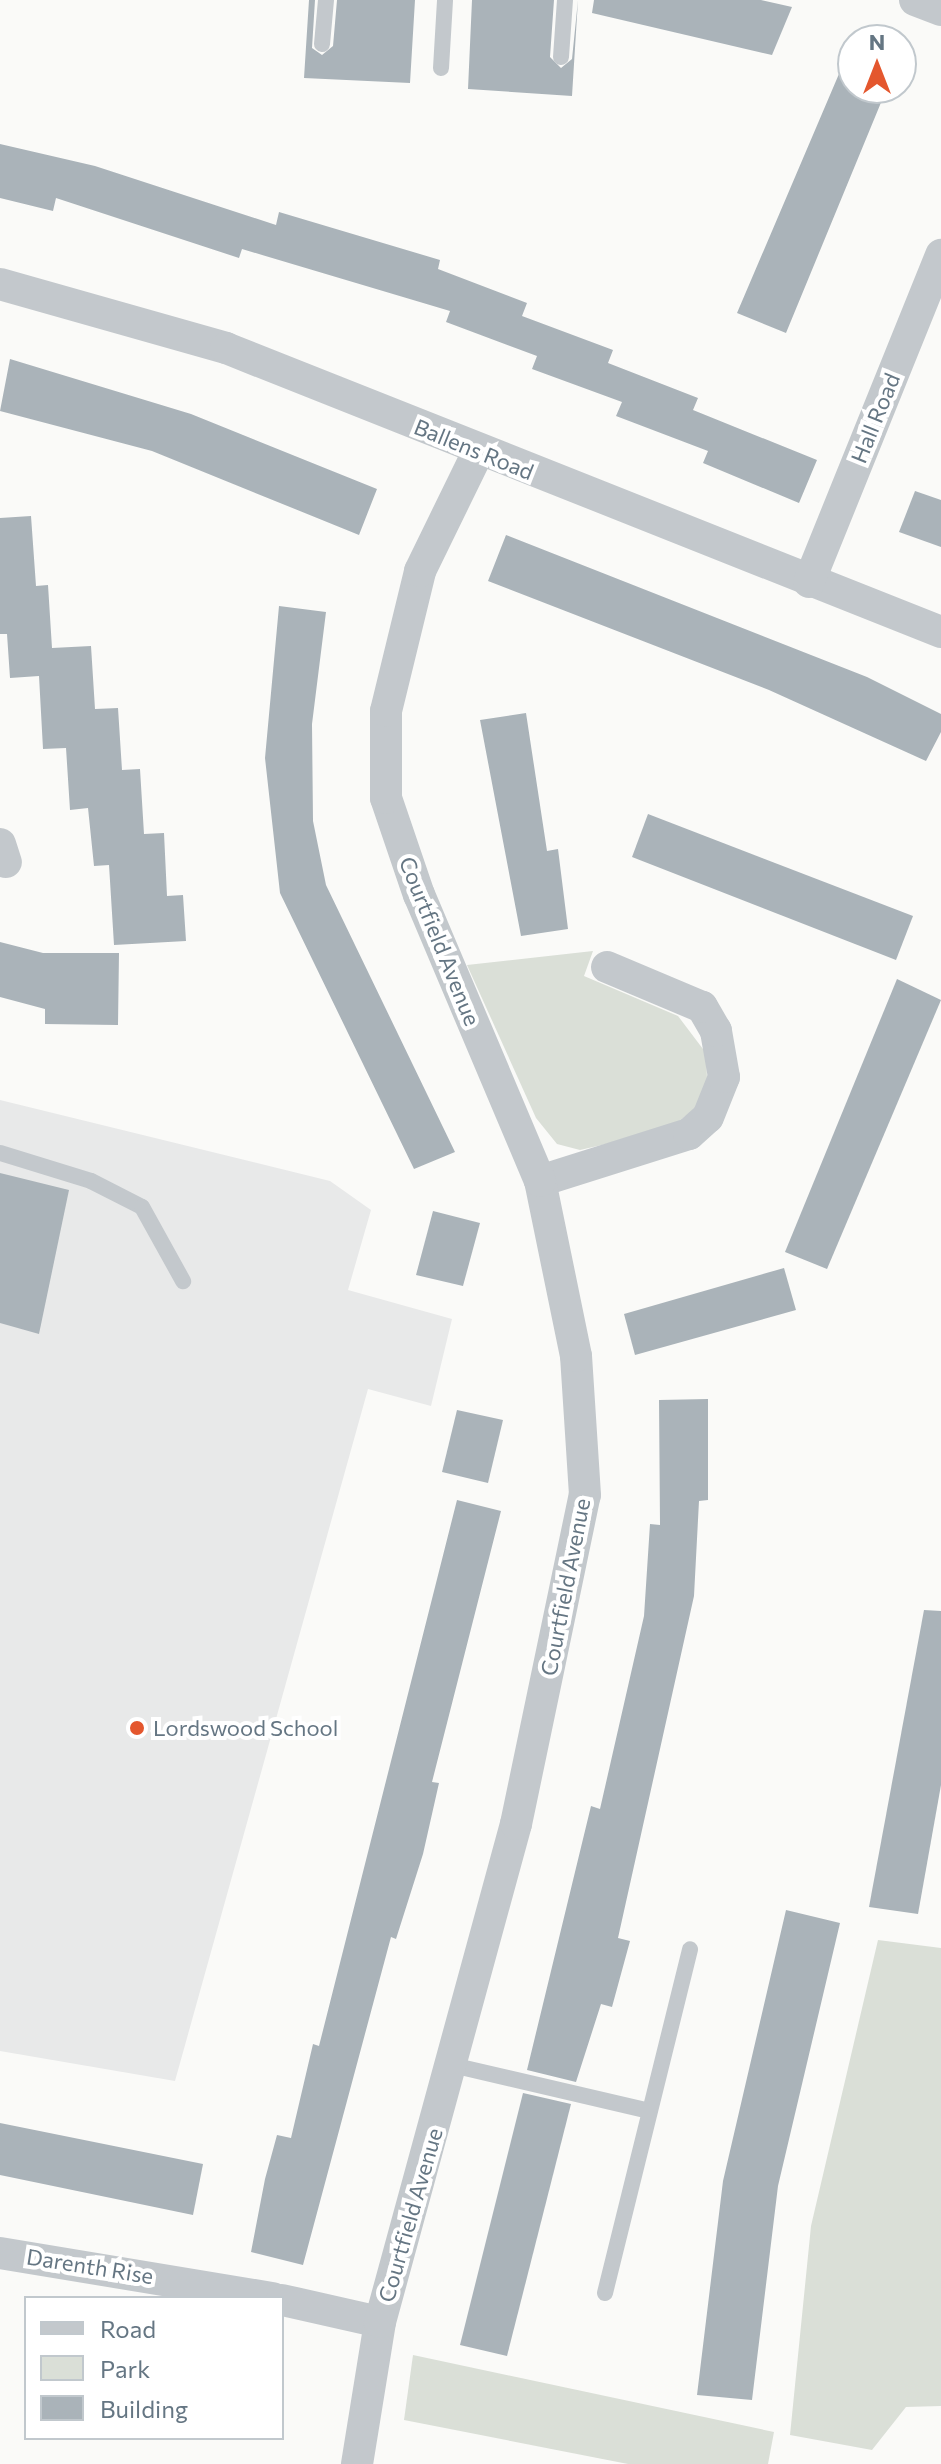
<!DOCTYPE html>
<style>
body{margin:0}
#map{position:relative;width:941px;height:2464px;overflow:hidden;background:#fafaf8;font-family:Commissioner,sans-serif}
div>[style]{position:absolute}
.built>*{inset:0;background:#e8e9e9}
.green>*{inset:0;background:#dadfd7}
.building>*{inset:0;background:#aab3b9}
.service>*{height:16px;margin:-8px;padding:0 8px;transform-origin:8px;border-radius:8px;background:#c3c8cc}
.minor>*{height:32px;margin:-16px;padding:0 16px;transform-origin:16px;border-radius:16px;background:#c3c8cc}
.dots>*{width:22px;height:22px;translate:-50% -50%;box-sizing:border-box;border:4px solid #fff;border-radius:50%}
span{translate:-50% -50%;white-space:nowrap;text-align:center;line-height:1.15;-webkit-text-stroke:8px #fff;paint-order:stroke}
.street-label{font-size:22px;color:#657683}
.poi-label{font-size:22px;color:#657683}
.left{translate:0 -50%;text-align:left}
.legend{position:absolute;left:24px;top:2296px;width:260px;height:144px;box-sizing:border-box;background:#fff;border:2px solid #c1c8cd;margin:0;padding:10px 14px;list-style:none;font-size:24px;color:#657683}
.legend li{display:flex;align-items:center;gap:16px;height:40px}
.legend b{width:40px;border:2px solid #c1c8cd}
.north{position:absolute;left:837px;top:24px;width:80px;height:80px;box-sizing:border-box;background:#fff;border:2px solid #c1c8cd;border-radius:50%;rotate:0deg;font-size:22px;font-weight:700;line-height:32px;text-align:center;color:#657683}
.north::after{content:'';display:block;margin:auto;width:28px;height:36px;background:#e4572e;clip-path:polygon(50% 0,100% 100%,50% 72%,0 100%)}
</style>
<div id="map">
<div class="built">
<div style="clip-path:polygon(0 1100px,330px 1181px,371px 1210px,348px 1290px,452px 1319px,431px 1406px,368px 1389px,175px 2081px,0 2051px)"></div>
</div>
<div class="green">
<div style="clip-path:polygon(593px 951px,584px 976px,678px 1016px,706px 1053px,707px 1078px,699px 1106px,667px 1130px,580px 1150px,557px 1144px,536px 1118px,467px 965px)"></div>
<div style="clip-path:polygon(878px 1940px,941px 1948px,941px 2406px,906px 2407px,872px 2450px,790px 2435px,811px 2226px)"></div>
<div style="clip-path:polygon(413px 2355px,774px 2432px,768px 2464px,628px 2464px,404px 2420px)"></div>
</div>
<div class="building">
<div style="clip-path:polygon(309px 0,315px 0,312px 48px,322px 55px,333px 46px,337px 0,415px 0,410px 83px,304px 78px)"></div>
<div style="clip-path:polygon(472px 0,554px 0,550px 57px,561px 68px,572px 59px,578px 0,572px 96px,468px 89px)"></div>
<div style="clip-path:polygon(594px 0,761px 0,792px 7px,772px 55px,592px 13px)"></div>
<div style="clip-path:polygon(853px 41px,853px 88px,887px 88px,786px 333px,737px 313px)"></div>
<div style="clip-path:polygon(0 144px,95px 166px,276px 225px,279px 212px,440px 260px,438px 269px,527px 303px,522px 316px,613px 350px,608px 363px,698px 398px,693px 410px,817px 460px,799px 503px,703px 463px,708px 451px,616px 416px,622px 402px,532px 369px,537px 356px,446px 322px,450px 311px,242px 249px,239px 258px,56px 198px,53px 211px,0 198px)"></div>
<div style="clip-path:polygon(10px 359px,191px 414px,377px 489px,359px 535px,152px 451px,0 411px)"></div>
<div style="clip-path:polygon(915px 491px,941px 500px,941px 547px,899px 532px)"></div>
<div style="clip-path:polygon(31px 516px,36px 586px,48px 585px,52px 648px,91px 646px,95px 709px,118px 708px,122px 770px,140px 769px,144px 834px,164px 833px,167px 896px,183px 895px,186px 941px,114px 945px,109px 865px,94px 866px,88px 808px,70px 810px,66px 748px,43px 749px,39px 676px,10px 678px,7px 634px,0 634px,0 518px)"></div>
<div style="clip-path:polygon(506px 535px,867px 677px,941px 714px,941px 732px,926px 761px,769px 690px,488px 581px)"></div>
<div style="clip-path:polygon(279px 606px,326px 612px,312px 724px,313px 821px,326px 885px,455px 1152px,414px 1169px,280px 893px,265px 758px)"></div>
<div style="clip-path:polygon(526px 713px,547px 851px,558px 849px,568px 929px,521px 936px,480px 720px)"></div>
<div style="clip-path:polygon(648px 814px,913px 916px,896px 960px,632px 857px)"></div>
<div style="clip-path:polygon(0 942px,43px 953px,119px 953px,118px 1025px,45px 1024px,45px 1009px,0 997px)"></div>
<div style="clip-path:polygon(897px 979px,941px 1000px,827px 1269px,785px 1252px)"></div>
<div style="clip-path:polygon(0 1173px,69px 1190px,39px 1334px,0 1323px)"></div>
<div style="clip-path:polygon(433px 1211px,480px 1223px,463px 1286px,416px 1275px)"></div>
<div style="clip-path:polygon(784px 1268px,796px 1310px,635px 1355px,624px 1314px)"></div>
<div style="clip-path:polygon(708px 1399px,708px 1500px,699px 1501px,694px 1596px,618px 1938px,630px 1941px,612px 2007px,601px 2004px,576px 2082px,527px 2070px,591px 1806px,600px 1809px,644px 1616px,650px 1524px,660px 1525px,659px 1400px)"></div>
<div style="clip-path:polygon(457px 1410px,503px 1420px,488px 1483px,442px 1472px)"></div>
<div style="clip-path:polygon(457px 1500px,501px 1511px,432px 1782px,439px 1783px,423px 1854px,396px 1939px,391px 1937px,303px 2265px,251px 2252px,265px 2179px,277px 2135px,291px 2138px,313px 2044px,319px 2046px)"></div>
<div style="clip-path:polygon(924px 1610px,941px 1611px,941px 1785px,918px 1914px,869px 1907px)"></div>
<div style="clip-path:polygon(786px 1910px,840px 1923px,778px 2186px,752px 2400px,697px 2395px,723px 2181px)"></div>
<div style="clip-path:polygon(523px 2093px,571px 2104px,507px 2356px,460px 2345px)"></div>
<div style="clip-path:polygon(0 2123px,203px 2164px,193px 2215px,0 2175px)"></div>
</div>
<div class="service">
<div style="left:322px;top:44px;width:44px;rotate:-84.8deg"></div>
<div style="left:561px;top:57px;width:57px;rotate:-86deg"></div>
<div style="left:441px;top:68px;width:68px;rotate:-86.6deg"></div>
<div style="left:0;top:1153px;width:95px;rotate:17.1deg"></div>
<div style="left:91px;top:1181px;width:57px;rotate:27deg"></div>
<div style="left:142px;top:1207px;width:85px;rotate:61deg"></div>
<div style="left:452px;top:2065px;width:199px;rotate:13.1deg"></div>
<div style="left:605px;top:2293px;width:354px;rotate:-76.1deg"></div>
</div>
<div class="minor">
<div style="left:915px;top:0;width:28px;rotate:21deg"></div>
<div style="left:0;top:284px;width:235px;rotate:15.8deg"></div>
<div style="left:226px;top:348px;width:769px;rotate:21.66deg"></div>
<div style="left:809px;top:582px;width:353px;rotate:-68deg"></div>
<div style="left:0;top:844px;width:19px;rotate:72deg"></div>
<div style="left:540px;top:1181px;width:156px;rotate:-17.5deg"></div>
<div style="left:689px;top:1134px;width:25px;rotate:-42deg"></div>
<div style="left:708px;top:1117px;width:43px;rotate:-68.2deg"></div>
<div style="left:724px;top:1077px;width:47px;rotate:-99.9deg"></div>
<div style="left:716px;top:1031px;width:28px;rotate:-120deg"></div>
<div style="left:702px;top:1007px;width:103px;rotate:-157.2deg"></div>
<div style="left:0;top:2253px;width:277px;rotate:9.4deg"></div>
<div style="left:282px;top:2300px;width:100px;rotate:12.7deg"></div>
<div style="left:357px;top:2464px;width:144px;rotate:-80.8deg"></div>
<div style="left:380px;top:2322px;width:516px;rotate:-74.73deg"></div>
<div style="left:516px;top:1824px;width:336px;rotate:-78.2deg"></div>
<div style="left:585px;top:1495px;width:139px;rotate:-93.7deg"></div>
<div style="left:576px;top:1356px;width:179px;rotate:-101.6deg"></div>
<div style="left:540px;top:1181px;width:311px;rotate:-112.9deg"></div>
<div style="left:419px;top:895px;width:102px;rotate:-108.8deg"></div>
<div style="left:386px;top:798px;width:87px;rotate:-90deg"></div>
<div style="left:386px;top:711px;width:144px;rotate:-76.3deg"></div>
<div style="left:420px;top:571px;width:135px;rotate:-64deg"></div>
</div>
<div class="dots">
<div style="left:137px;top:1728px;background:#e4572e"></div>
</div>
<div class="street-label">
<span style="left:875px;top:418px;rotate:-68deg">Hall Road</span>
<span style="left:474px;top:449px;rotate:22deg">Ballens Road</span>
<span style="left:440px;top:941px;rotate:68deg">Courtfield Avenue</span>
<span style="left:565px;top:1587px;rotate:-79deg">Courtfield Avenue</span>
<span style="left:410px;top:2215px;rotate:-74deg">Courtfield Avenue</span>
<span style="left:90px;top:2266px;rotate:9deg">Darenth Rise</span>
</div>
<div class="poi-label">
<span class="left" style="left:153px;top:1728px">Lordswood School</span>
</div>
<ul class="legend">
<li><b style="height:10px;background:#c3c8cc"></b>Road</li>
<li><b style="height:22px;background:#dadfd7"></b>Park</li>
<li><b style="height:22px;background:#aab3b9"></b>Building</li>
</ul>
<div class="north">N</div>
</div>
